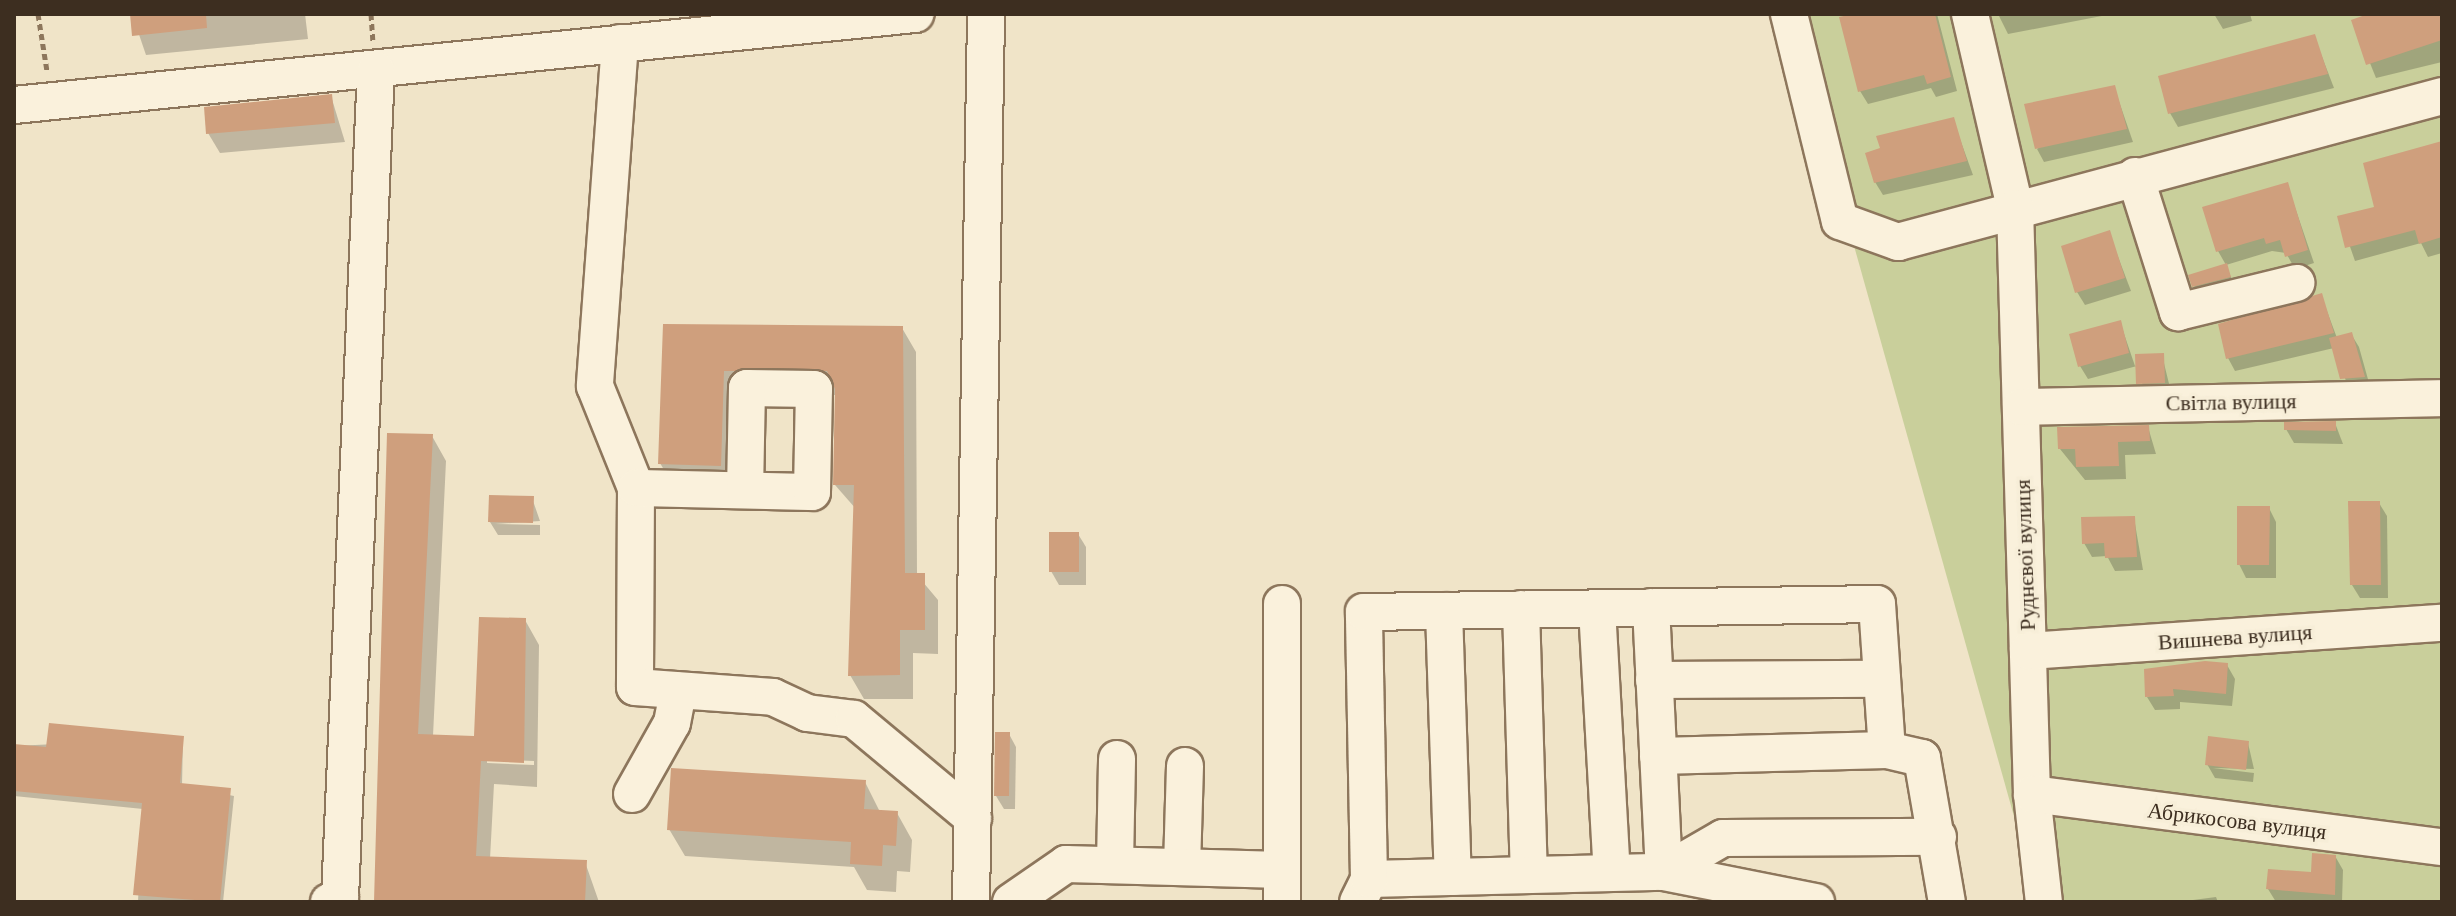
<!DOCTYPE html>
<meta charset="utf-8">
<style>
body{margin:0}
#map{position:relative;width:2456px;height:916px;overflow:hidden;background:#f0e4c8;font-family:"Times New Roman",serif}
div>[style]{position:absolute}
.green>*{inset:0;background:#c9cf9b}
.shadow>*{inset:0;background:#0003}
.building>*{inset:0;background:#cf9f7d}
.path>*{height:5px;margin-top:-2.5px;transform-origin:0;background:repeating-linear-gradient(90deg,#8d765c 0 6px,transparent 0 10px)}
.roads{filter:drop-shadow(2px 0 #8d765c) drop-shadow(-2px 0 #8d765c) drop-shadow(0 2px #8d765c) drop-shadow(0 -2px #8d765c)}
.minor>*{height:36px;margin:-18px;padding:0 18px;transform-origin:18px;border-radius:18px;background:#faf1dc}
span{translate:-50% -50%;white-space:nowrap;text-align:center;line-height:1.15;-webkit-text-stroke:7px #f7eed8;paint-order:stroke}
.street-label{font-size:22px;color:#3d2e20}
.frame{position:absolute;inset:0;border:16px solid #3d2e20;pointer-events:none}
</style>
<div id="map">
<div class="green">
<div style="clip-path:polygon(1789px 14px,2442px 14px,2442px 902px,2038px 902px)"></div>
</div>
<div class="shadow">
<div style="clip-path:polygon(132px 14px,305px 14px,308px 39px,146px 55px)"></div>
<div style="clip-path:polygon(1862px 14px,1937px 14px,1957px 91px,1936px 97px,1931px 88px,1868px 104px,1860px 91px)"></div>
<div style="clip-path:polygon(1998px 14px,2112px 14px,2008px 34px)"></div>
<div style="clip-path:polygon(2250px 14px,2252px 21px,2223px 29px,2214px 14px)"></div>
<div style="clip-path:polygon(2374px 14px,2442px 14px,2442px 62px,2376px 78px,2353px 21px)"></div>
<div style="clip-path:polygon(2314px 36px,2334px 88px,2178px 127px,2170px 113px)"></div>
<div style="clip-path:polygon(2114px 87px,2133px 142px,2044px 162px,2037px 149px)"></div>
<div style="clip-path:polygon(331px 96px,345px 142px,220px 153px,208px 133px)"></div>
<div style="clip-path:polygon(1953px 120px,1973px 175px,1883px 195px,1875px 182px)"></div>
<div style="clip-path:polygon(2442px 144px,2442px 253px,2428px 257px,2421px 243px,2355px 261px,2340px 218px,2377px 208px)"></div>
<div style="clip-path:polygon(2287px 184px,2314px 263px,2295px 269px,2286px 253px,2272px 251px,2226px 265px,2218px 251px)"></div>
<div style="clip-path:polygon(2109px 233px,2131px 291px,2085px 305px,2077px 292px)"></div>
<div style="clip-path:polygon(2226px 266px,2237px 291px,2202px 300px,2194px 286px)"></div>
<div style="clip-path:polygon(2321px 295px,2337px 338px,2351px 334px,2359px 347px,2371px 390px,2350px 392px,2334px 348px,2235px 371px,2228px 358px)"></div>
<div style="clip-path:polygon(2120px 322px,2135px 366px,2162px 355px,2172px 396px,2146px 396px,2137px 366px,2088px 379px,2080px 366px)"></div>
<div style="clip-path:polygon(665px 326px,902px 328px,916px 352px,917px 575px,938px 600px,938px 654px,913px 653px,913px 699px,864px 699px,850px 675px,856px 509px,835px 485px,837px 395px,737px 395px,734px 490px,674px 487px,660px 463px)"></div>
<div style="clip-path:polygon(2335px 423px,2343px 444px,2294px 443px,2286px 429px)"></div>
<div style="clip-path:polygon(2148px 427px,2156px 454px,2125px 455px,2126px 479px,2085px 480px,2060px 449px)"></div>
<div style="clip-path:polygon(evenodd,432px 436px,446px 461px,433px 736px,476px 738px,525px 620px,539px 645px,537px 787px,494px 784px,490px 859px,585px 862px,599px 902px,375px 902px,432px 436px,487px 759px,534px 761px,534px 765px,487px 763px,487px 759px)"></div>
<div style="clip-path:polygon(532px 498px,540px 521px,495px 524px,540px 525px,540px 535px,498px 535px,490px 522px)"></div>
<div style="clip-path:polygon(2379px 503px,2387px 516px,2388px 598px,2360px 598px,2352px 585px)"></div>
<div style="clip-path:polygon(2269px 508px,2276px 522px,2276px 578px,2246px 578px,2239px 564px)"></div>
<div style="clip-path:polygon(2134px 518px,2143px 570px,2115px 571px,2107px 556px,2092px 557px,2084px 543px)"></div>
<div style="clip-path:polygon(1078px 534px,1086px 547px,1086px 585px,1059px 585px,1051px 571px)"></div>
<div style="clip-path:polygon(2227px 665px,2235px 679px,2232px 706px,2180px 702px,2180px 709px,2155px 710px,2147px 697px)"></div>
<div style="clip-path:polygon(1009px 734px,1016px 747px,1015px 809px,1004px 809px,996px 796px)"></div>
<div style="clip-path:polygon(183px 738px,182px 786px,234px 796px,223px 902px,138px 901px,143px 809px,14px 796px,14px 746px)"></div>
<div style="clip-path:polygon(2248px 743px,2254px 769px,2213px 768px,2254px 773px,2253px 782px,2215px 778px,2207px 764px)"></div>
<div style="clip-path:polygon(865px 782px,880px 812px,897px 813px,912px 840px,910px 872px,897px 871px,896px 892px,867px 890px,854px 867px,685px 856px,669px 829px)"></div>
<div style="clip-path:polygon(2335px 856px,2343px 870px,2342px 902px,2276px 902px,2268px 889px,2313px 874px)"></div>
<div style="clip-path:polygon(2216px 897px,2218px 902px,2193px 902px,2193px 900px)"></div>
</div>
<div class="building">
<div style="clip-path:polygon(130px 14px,206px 14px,207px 28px,132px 36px)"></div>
<div style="clip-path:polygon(1853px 14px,1935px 14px,1951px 77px,1927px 84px,1924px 75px,1858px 92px,1839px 17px)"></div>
<div style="clip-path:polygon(2368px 14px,2442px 14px,2442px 40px,2366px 65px,2351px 20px)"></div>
<div style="clip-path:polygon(2315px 34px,2328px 74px,2168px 114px,2158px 76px)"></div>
<div style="clip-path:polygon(2115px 85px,2127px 129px,2035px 149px,2024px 104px)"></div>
<div style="clip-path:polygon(332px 94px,335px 123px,206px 134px,204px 107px)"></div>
<div style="clip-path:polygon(1954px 117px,1967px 161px,1874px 183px,1865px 153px,1880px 148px,1876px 136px)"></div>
<div style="clip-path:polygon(2442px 141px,2442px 237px,2419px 244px,2415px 230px,2345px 248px,2337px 216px,2374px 207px,2363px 163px)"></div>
<div style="clip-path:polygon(2288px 182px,2308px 250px,2285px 257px,2280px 240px,2266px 244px,2264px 238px,2216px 252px,2202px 207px)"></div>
<div style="clip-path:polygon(2110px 230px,2125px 278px,2075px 293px,2061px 246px)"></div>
<div style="clip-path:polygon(2227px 263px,2231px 277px,2192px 287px,2188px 275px)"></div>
<div style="clip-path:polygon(2322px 293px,2334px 333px,2226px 359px,2218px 324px)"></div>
<div style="clip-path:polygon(2121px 320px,2129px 353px,2078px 367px,2069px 334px)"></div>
<div style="clip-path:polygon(663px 324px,903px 326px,905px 573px,925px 573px,925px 630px,900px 630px,900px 675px,848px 676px,854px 485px,833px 485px,835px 389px,827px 371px,724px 371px,721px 466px,658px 464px)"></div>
<div style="clip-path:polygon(2352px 332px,2365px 377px,2340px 379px,2329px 338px)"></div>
<div style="clip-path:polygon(2164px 353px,2165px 383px,2136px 384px,2135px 354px)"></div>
<div style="clip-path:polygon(2336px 421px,2336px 431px,2284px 430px,2284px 422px)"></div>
<div style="clip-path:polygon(2149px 425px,2150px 441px,2118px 442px,2119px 466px,2076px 467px,2075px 449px,2058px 449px,2057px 427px)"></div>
<div style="clip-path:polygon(387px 433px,433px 434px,418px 734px,474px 736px,479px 617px,526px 618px,524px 763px,481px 761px,476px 856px,587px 860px,585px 902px,374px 902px)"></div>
<div style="clip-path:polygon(489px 495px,534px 496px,533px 523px,488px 522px)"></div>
<div style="clip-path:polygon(2348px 501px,2380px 501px,2381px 585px,2350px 585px)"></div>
<div style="clip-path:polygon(2237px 506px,2270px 506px,2269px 565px,2237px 565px)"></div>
<div style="clip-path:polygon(2135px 516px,2137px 557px,2105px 558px,2104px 543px,2082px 544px,2081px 517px)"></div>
<div style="clip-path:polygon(1049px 532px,1079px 532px,1079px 572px,1049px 572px)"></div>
<div style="clip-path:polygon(2205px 661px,2228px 663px,2226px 694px,2173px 689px,2174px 696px,2145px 697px,2144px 669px)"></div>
<div style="clip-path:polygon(49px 723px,184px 736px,180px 783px,231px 788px,220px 902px,133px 895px,142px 803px,14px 791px,14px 744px,46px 747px)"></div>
<div style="clip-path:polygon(995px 732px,1010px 732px,1009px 796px,994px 796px)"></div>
<div style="clip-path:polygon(2208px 736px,2249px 741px,2246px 770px,2205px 765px)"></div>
<div style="clip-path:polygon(671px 768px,866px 780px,864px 809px,898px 811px,896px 846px,883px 845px,882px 866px,850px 864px,851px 842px,667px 830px)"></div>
<div style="clip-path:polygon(2312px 853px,2336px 855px,2335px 895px,2266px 889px,2268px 869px,2311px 872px)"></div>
</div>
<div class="path">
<div style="left:38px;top:14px;width:58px;rotate:81deg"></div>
<div style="left:371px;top:14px;width:27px;rotate:86deg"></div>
</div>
<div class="roads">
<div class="minor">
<div style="left:1789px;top:14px;width:213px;rotate:76.2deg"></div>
<div style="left:1840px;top:221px;width:62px;rotate:19.9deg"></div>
<div style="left:1898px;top:242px;width:563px;rotate:-15.02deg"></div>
<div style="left:1970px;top:14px;width:199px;rotate:76.9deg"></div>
<div style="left:2015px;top:208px;width:586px;rotate:88.34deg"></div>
<div style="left:2032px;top:794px;width:109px;rotate:83.7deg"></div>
<div style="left:620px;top:43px;width:344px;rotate:94.2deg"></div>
<div style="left:595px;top:386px;width:110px;rotate:68.1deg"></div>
<div style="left:636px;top:488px;width:199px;rotate:90.3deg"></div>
<div style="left:635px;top:687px;width:138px;rotate:4.1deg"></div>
<div style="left:773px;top:697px;width:38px;rotate:25deg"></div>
<div style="left:807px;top:713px;width:47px;rotate:7.3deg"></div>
<div style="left:854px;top:719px;width:155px;rotate:39.8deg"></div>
<div style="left:14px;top:105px;width:906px;rotate:-5.77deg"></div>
<div style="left:2135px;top:176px;width:143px;rotate:72.5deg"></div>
<div style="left:2178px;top:312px;width:122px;rotate:-13.8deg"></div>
<div style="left:2021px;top:407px;width:421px;rotate:-1.2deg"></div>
<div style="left:636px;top:488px;width:176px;rotate:1.3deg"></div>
<div style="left:812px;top:492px;width:103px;rotate:-88.9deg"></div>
<div style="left:814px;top:389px;width:67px;rotate:-179.1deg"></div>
<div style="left:747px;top:388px;width:102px;rotate:91.1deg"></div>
<div style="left:1651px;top:607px;width:265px;rotate:87.2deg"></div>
<div style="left:1664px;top:872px;width:155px;rotate:11.2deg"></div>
<div style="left:1597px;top:608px;width:265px;rotate:86.8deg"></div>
<div style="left:1521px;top:609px;width:266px;rotate:88.3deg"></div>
<div style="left:1444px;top:611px;width:266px;rotate:88.1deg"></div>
<div style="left:2028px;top:651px;width:415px;rotate:-3.9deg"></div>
<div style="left:1654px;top:680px;width:228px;rotate:-0.3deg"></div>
<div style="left:1658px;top:756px;width:229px;rotate:-1.5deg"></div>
<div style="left:632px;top:794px;width:81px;rotate:-60.6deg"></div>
<div style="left:672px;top:723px;width:33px;rotate:-79deg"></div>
<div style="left:2032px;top:794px;width:413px;rotate:7.4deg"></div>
<div style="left:1115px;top:865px;width:106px;rotate:-88.9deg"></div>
<div style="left:1182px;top:867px;width:101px;rotate:-88.3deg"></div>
<div style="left:1369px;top:879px;width:295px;rotate:-1.4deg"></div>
<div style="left:1664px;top:872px;width:68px;rotate:-30deg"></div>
<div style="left:1723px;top:838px;width:215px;rotate:-0.3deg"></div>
<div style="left:329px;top:902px;width:12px;rotate:-24deg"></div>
<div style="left:340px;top:897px;width:828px;rotate:-87.51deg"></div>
<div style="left:971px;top:902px;width:888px;rotate:-89.03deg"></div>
<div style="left:1011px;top:902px;width:67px;rotate:-34.6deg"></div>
<div style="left:1066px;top:864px;width:216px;rotate:1.6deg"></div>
<div style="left:1282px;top:902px;width:298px;rotate:-90deg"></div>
<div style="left:1358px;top:902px;width:25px;rotate:-64deg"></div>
<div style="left:1369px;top:879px;width:267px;rotate:-91.1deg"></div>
<div style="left:1364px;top:612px;width:513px;rotate:-0.89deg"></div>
<div style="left:1877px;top:604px;width:146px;rotate:86.1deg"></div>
<div style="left:1887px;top:750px;width:36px;rotate:13deg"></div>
<div style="left:1922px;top:758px;width:146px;rotate:80.2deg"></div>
</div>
</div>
<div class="street-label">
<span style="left:2231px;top:402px;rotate:-1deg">Світла вулиця</span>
<span style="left:2025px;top:555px;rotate:-92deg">Руднєвої вулиця</span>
<span style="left:2235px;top:637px;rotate:-4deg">Вишнева вулиця</span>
<span style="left:2237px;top:821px;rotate:7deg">Абрикосова вулиця</span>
</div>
<div class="frame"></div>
</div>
